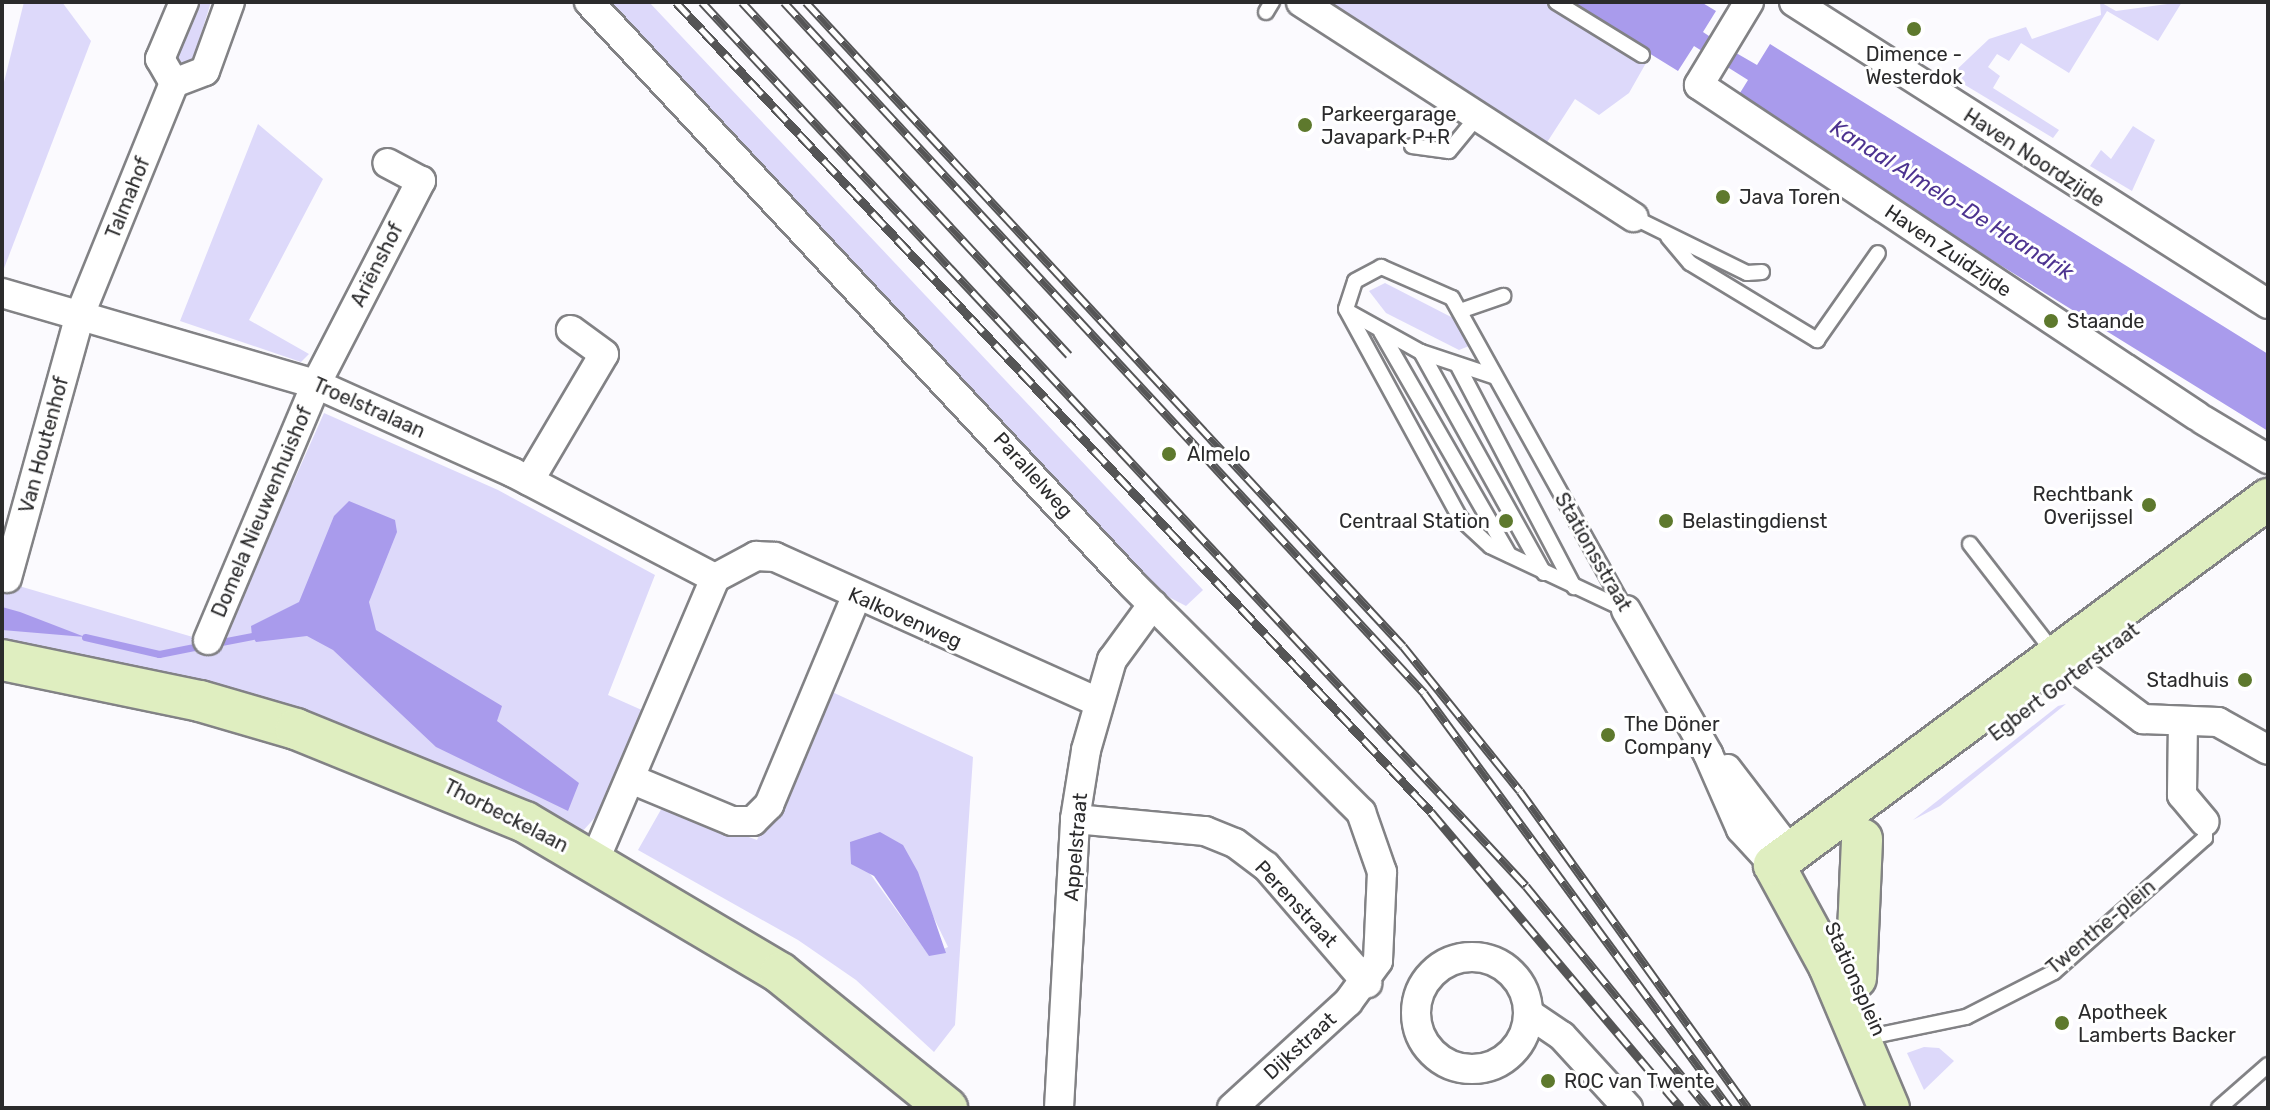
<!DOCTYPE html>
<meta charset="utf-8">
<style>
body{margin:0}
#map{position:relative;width:2270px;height:1110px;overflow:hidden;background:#fbfafe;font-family:Rubik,sans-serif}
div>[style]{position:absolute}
.green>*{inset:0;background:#ddd9fa}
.water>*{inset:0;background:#a99bec}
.stream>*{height:7px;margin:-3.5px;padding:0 3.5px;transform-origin:3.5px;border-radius:3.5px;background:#a99bec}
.roads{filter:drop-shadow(2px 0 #828285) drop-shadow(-2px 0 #828285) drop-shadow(0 2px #828285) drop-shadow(0 -2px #828285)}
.lane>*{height:14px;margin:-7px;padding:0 7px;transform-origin:7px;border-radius:7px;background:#fff}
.street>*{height:28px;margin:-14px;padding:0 14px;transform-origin:14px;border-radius:14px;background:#fff}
.street>.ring{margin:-14px;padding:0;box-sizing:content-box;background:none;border:28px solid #fff;border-radius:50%}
.secondary>*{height:40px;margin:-20px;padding:0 20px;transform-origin:20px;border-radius:20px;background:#dfeec0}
.rail>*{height:9px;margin-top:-4.5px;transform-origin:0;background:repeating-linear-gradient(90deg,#fff 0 18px,#555556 0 36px);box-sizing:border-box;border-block:2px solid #555556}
.dots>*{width:22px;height:22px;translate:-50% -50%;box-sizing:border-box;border:4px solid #fff;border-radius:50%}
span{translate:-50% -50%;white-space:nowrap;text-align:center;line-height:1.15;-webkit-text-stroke:6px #fff;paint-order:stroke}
.poi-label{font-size:20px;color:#2b2b2c}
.left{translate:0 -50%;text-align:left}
.right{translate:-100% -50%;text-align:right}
.street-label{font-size:20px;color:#2b2b2c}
.water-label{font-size:22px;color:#4d3390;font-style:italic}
.frame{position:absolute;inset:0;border:4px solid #2b2b2c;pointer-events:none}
</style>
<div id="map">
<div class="green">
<div style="clip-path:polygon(24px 2px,62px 2px,91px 41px,3px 271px,2px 90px)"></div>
<div style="clip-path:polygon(196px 2px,211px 2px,191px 66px,171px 58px)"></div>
<div style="clip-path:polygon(601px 2px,649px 2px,1203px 590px,1186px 606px,1163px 594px)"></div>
<div style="clip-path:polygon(1312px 2px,1547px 2px,1646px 63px,1629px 93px,1599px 115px,1575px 99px,1544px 147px)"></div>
<div style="clip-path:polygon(2100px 2px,2116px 11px,2182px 2px,2158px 41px,2107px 11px,2069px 73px,2021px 43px,2009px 61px,1997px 54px,1988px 67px,2000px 76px,1993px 88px,2059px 130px,2053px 138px,1950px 76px,1989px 39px,2026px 27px,2032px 39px,2101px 15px)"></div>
<div style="clip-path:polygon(258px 124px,323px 179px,249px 320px,309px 354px,301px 362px,180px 321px)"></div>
<div style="clip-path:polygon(2133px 126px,2155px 140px,2132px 191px,2090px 166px,2101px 150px,2111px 159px)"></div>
<div style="clip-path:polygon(1385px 283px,1455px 319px,1469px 346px,1459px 350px,1386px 313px,1369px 291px)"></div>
<div style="clip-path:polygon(324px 413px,498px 490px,655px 575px,608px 695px,644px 711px,600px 812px,581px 833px,2px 642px,2px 581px,220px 645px,285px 483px,292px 485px)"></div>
<div style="clip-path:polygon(evenodd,830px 691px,973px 757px,955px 1025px,934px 1052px,856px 980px,798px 940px,638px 850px,663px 806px,757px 840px,830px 691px,868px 871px,932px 914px,948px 947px,929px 955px,868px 871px)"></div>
<div style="clip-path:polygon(2066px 704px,1940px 806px,1913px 820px,2058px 706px)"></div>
<div style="clip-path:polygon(1924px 1047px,1939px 1048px,1954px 1061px,1924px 1090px,1907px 1053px)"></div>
</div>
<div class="water">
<div style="clip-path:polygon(1566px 2px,1701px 2px,1716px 11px,1703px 32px,1724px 46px,1757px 65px,1770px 44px,2268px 354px,2268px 431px,1735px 101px,1748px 80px,1694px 46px,1678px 71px)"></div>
<div style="clip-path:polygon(349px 501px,395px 520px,397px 532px,369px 602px,376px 630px,502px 706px,497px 721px,579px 783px,568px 811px,436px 747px,333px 650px,307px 636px,256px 642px,252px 636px,251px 626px,299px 602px,334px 516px)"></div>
<div style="clip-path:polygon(2px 607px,20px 612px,85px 637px,2px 630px)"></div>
<div style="clip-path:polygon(880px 832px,903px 845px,918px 872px,946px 953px,929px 956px,874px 876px,851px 864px,850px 842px)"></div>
</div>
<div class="stream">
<div style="left:85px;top:637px;width:76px;rotate:12.9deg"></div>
<div style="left:159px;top:654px;width:46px;rotate:-11.3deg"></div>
<div style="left:216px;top:643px;width:37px;rotate:-11deg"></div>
</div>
<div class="roads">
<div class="lane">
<div style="left:1556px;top:2px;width:101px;rotate:31.6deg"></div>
<div style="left:1266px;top:12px;width:12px;rotate:-59deg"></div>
<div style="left:1412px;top:146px;width:37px;rotate:8deg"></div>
<div style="left:1449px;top:151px;width:44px;rotate:-50.5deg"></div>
<div style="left:1633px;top:217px;width:127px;rotate:26.2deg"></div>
<div style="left:1747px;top:273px;width:15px;rotate:-4deg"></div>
<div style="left:1668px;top:237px;width:34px;rotate:50deg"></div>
<div style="left:1690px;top:263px;width:149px;rotate:31.2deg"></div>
<div style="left:1817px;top:340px;width:106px;rotate:-55deg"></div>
<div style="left:1381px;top:267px;width:77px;rotate:23.6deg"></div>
<div style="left:1452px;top:298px;width:357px;rotate:60.9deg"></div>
<div style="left:1626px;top:610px;width:150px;rotate:-154.8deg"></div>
<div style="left:1490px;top:546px;width:41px;rotate:-137deg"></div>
<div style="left:1460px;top:518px;width:238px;rotate:-118.6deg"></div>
<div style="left:1346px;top:309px;width:29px;rotate:-72deg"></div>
<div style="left:1355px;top:281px;width:30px;rotate:-28deg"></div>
<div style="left:1460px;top:311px;width:46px;rotate:-19.2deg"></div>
<div style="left:1349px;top:312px;width:82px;rotate:29.1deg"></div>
<div style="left:1421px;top:352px;width:76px;rotate:18.4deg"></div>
<div style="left:1381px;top:332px;width:257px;rotate:60.1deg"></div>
<div style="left:1421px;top:352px;width:253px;rotate:60.9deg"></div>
<div style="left:1458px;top:366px;width:250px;rotate:62.3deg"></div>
<div style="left:1970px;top:544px;width:139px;rotate:52.3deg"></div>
<div style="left:1879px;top:1035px;width:89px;rotate:-11.7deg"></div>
<div style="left:1966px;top:1017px;width:99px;rotate:-27.1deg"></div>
<div style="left:2054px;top:972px;width:202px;rotate:-41.6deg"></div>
<div style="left:2205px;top:838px;width:16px;rotate:-90deg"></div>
<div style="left:2219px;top:1108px;width:65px;rotate:-41.3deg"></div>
</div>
<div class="street">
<div style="left:589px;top:2px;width:797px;rotate:46.98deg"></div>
<div style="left:1133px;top:585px;width:322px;rotate:44.9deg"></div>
<div style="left:1361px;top:812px;width:64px;rotate:70.7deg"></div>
<div style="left:1382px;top:872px;width:89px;rotate:92.6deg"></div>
<div style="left:1378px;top:961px;width:51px;rotate:126.2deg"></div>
<div style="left:1348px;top:1002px;width:157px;rotate:137.6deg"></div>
<div style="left:1301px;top:2px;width:396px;rotate:32.9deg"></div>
<div style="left:1749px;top:2px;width:97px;rotate:121.1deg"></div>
<div style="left:1699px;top:85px;width:598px;rotate:33.61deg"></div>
<div style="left:1794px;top:2px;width:562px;rotate:32.5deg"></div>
<div style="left:174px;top:83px;width:33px;rotate:-21deg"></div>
<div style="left:205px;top:71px;width:73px;rotate:-70.1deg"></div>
<div style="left:174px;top:83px;width:28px;rotate:-120deg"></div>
<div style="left:160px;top:59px;width:62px;rotate:-67.2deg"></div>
<div style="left:2px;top:293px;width:327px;rotate:16.2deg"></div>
<div style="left:316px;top:384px;width:215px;rotate:24.2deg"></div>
<div style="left:512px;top:472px;width:229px;rotate:27.6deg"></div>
<div style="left:2203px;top:420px;width:76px;rotate:31deg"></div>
<div style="left:529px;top:481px;width:147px;rotate:-59.4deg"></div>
<div style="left:604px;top:354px;width:41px;rotate:-144deg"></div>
<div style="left:7px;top:578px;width:276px;rotate:-74.5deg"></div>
<div style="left:81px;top:312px;width:247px;rotate:-67.9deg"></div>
<div style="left:715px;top:578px;width:47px;rotate:-28.2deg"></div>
<div style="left:756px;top:556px;width:19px;rotate:3deg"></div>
<div style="left:775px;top:557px;width:354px;rotate:24.2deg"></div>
<div style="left:1626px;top:610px;width:166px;rotate:60.3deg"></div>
<div style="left:1708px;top:754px;width:82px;rotate:66.3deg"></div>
<div style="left:1741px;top:829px;width:49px;rotate:47.5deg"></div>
<div style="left:208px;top:640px;width:278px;rotate:-67.1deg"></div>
<div style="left:316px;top:384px;width:229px;rotate:-62.7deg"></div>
<div style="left:421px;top:181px;width:38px;rotate:-152deg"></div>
<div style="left:2056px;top:654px;width:109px;rotate:36.8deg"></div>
<div style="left:2143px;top:719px;width:75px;rotate:2.3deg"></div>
<div style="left:2218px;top:722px;width:57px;rotate:29.2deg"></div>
<div style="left:2183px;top:721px;width:74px;rotate:90.8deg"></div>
<div style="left:2182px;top:795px;width:35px;rotate:50deg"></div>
<div style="left:1727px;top:769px;width:107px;rotate:52.6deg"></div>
<div style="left:631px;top:779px;width:109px;rotate:22.6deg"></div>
<div style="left:732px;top:821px;width:21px"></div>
<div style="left:753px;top:821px;width:23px;rotate:-45deg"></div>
<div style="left:769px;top:805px;width:225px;rotate:-67.3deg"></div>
<div style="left:1075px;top:819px;width:131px;rotate:5.3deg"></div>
<div style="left:1205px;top:831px;width:32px;rotate:22deg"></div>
<div style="left:1235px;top:843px;width:39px;rotate:37deg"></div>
<div style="left:1266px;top:866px;width:155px;rotate:49.2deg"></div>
<div style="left:594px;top:862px;width:309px;rotate:-66.9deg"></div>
<div class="ring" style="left:1416px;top:957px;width:84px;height:84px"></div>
<div style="left:1528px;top:1013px;width:41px;rotate:34.1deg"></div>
<div style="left:1562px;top:1036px;width:98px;rotate:47.5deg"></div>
<div style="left:1059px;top:1108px;width:289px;rotate:-86.8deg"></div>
<div style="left:1075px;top:819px;width:70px;rotate:-80.9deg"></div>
<div style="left:1086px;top:750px;width:94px;rotate:-73.9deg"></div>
<div style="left:1112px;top:660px;width:69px;rotate:-53.8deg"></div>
</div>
<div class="secondary">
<div style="left:2px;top:660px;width:202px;rotate:11.7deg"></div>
<div style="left:200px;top:701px;width:100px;rotate:16.3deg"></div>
<div style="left:296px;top:729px;width:247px;rotate:22.1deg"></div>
<div style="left:525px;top:822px;width:296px;rotate:30.6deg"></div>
<div style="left:780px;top:973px;width:215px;rotate:39deg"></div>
<div style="left:1856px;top:978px;width:139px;rotate:-87.5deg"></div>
<div style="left:1889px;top:1108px;width:154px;rotate:-112.9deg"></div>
<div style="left:1829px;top:966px;width:115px;rotate:-118.6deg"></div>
<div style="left:1774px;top:865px;width:615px;rotate:-36.53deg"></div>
</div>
</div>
<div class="rail">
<div style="left:676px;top:2px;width:1107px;rotate:47.01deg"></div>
<div style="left:1431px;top:812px;width:387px;rotate:49.8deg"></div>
<div style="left:702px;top:2px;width:1208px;rotate:47.01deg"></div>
<div style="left:1526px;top:886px;width:287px;rotate:50.7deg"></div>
<div style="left:742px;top:2px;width:481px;rotate:47.2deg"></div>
<div style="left:784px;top:2px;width:942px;rotate:47.19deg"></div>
<div style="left:1424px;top:693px;width:515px;rotate:53.69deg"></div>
<div style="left:806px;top:2px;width:878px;rotate:47.17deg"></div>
<div style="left:1403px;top:646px;width:186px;rotate:51.1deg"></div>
<div style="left:1520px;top:791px;width:390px;rotate:54.3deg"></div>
</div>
<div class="dots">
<div style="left:1914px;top:29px;background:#5e792d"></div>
<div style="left:1305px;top:125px;background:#5e792d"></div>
<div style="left:1723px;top:197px;background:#5e792d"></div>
<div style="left:2051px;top:321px;background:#5e792d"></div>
<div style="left:1169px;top:454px;background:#5e792d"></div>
<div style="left:2149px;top:505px;background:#5e792d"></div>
<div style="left:1506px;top:521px;background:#5e792d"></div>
<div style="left:1666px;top:521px;background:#5e792d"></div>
<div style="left:2245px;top:680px;background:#5e792d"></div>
<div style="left:1608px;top:735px;background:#5e792d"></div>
<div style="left:2062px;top:1023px;background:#5e792d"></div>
<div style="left:1548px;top:1081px;background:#5e792d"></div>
</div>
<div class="poi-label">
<span style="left:1914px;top:66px">Dimence -<br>Westerdok</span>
<span class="left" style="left:1321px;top:126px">Parkeergarage<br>Javapark P+R</span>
<span class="left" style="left:1739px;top:197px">Java Toren</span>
<span class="left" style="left:2067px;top:321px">Staande</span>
<span class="left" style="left:1187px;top:454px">Almelo</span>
<span class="right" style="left:2133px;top:506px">Rechtbank<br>Overijssel</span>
<span class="right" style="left:1490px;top:521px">Centraal Station</span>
<span class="left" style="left:1682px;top:521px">Belastingdienst</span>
<span class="right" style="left:2229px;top:680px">Stadhuis</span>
<span class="left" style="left:1624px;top:736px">The Döner<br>Company</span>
<span class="left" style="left:2078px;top:1024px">Apotheek<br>Lamberts Backer</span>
<span class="left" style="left:1564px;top:1081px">ROC van Twente</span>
</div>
<div class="street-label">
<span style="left:2034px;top:158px;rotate:33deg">Haven Noordzijde</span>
<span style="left:128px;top:198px;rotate:-68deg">Talmahof</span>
<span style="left:1948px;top:251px;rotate:34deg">Haven Zuidzijde</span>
<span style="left:377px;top:265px;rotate:-63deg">Ariënshof</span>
<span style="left:369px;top:408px;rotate:24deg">Troelstralaan</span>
<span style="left:44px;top:445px;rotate:-75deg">Van Houtenhof</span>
<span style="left:1033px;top:475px;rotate:48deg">Parallelweg</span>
<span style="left:262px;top:512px;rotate:-67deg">Domela Nieuwenhuishof</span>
<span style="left:1593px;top:552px;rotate:60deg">Stationsstraat</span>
<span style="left:905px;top:618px;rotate:24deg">Kalkovenweg</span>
<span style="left:2064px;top:682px;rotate:-37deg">Egbert Gorterstraat</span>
<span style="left:506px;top:816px;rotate:27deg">Thorbeckelaan</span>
<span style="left:1076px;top:847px;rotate:-85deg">Appelstraat</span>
<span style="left:1296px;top:904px;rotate:47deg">Perenstraat</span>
<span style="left:2101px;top:927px;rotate:-40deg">Twenthe-plein</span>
<span style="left:1855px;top:979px;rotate:66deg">Stationsplein</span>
<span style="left:1300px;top:1046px;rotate:-42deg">Dijkstraat</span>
</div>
<div class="water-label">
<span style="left:1952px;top:200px;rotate:32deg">Kanaal Almelo-De Haandrik</span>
</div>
<div class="frame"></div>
</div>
